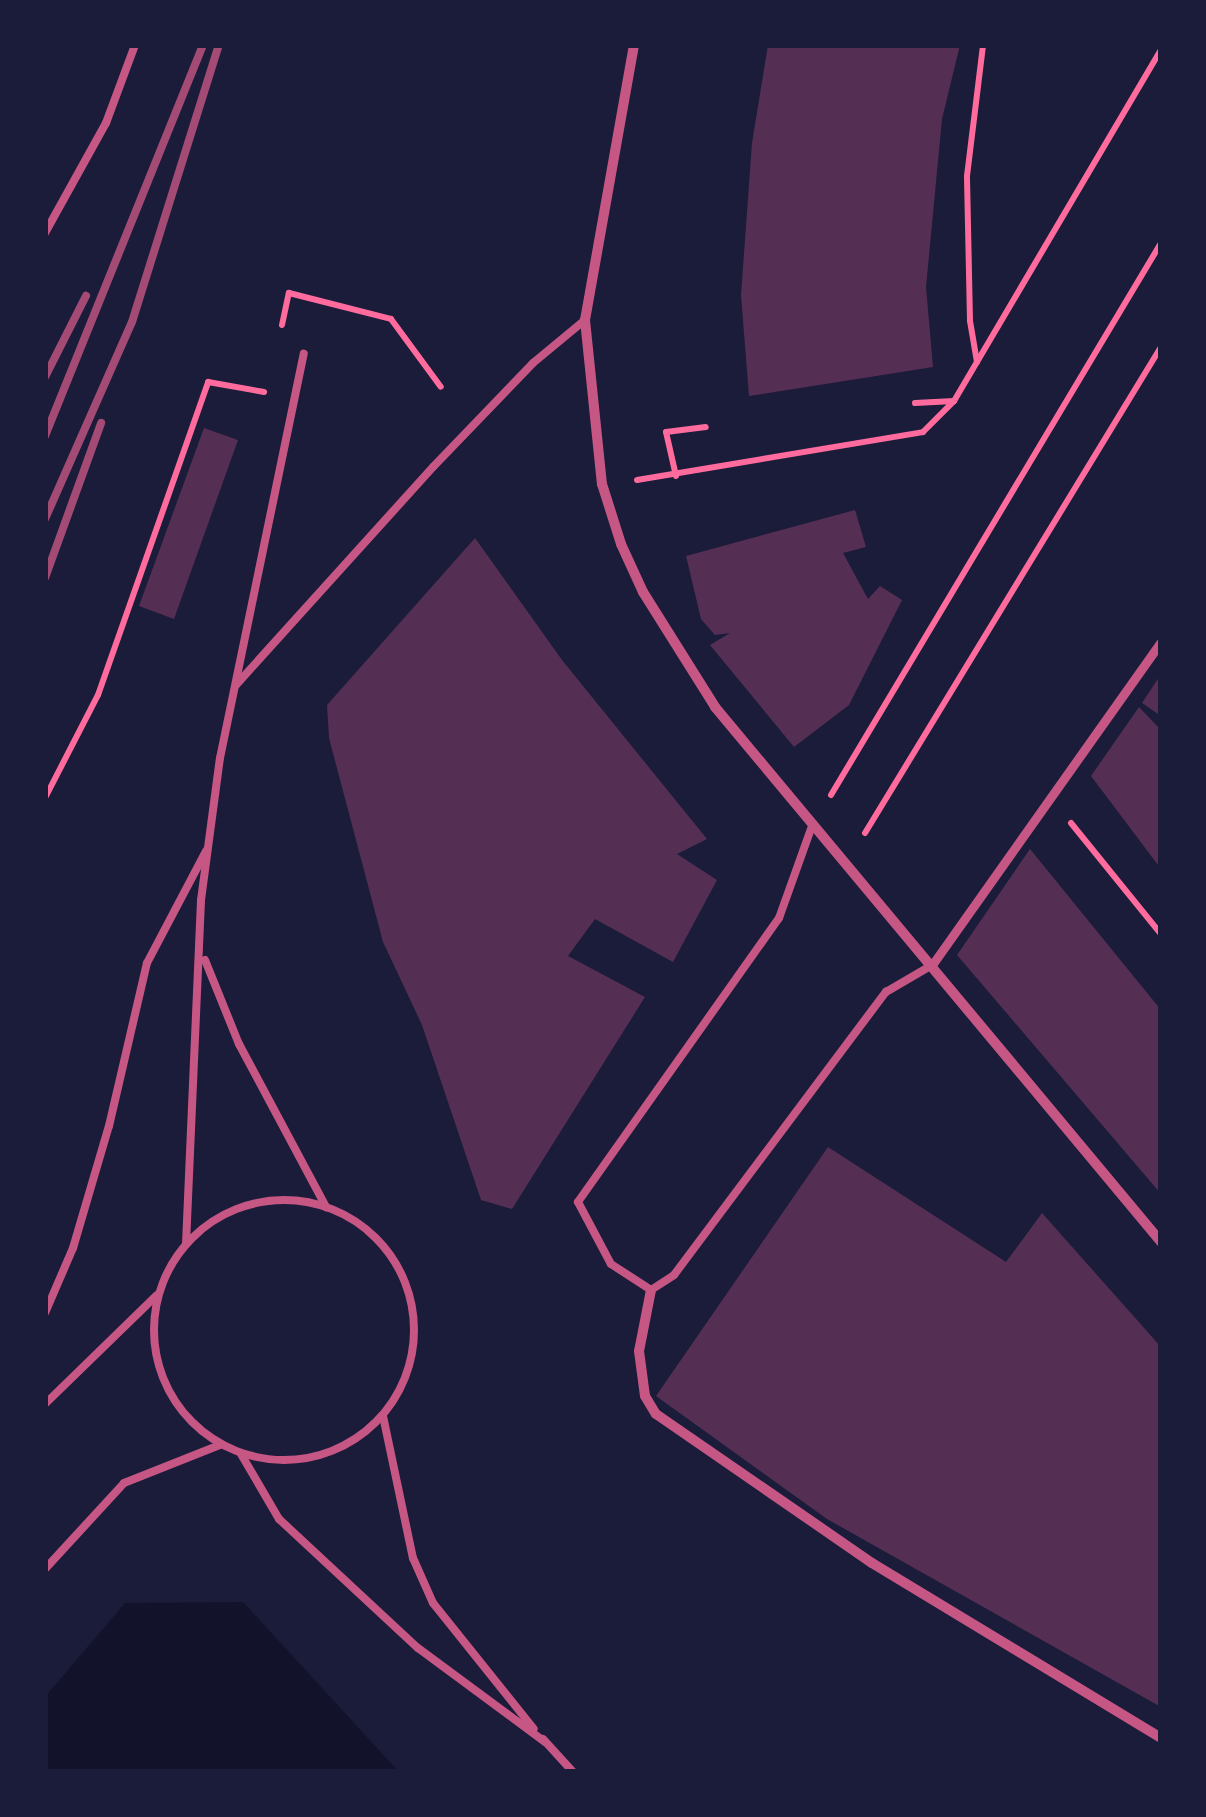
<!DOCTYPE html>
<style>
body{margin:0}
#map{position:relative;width:1206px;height:1817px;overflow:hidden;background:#1b1b3a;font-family:Figtree,sans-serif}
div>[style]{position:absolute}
.water>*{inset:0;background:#12122b}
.building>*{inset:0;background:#542f53}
.path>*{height:6px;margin:-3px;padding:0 3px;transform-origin:3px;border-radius:3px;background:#ff6b9d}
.service>*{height:8px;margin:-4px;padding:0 4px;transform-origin:4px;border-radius:4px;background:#c65784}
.service>.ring{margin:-4px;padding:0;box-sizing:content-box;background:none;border:8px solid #c65784;border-radius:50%}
.pedestrian>*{height:9px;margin:-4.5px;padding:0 4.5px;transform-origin:4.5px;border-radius:4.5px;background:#c65784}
.minor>*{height:10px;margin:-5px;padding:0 5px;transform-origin:5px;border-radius:5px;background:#c65784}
.rail>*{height:8px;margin:-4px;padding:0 4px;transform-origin:4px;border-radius:4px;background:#a44b75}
span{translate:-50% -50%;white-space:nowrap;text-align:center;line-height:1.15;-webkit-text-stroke:9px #1b1b3a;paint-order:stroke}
.frame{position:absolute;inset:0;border:48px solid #1b1b3a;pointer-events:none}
</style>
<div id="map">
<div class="water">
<div style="clip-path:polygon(243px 1602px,399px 1772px,45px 1772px,45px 1697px,125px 1603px)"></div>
</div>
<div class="building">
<div style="clip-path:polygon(768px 45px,960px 45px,942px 119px,926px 287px,933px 367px,749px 396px,741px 295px,752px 143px)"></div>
<div style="clip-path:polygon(204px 428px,238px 440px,174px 619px,139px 606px)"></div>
<div style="clip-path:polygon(855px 510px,866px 547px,843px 553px,868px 599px,880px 586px,902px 600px,849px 705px,794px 747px,710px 645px,730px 633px,715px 635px,701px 619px,686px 556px)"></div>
<div style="clip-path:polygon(475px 538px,562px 660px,707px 839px,677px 854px,717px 880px,673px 962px,595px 919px,568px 956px,645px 997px,512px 1209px,481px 1200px,422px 1025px,383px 942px,329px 738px,327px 705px)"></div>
<div style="clip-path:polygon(1161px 674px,1161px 716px,1142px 703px)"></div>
<div style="clip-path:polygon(1139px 707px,1161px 730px,1161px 869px,1091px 776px)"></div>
<div style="clip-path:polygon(1030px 849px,1161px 1010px,1161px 1194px,957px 955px)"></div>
<div style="clip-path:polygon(828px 1147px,1006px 1262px,1042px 1213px,1161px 1347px,1161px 1707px,827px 1519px,656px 1396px)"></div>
</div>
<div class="path">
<div style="left:282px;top:325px;width:33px;rotate:-78deg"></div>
<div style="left:289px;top:293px;width:105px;rotate:14.3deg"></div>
<div style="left:391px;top:319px;width:84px;rotate:53.7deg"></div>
<div style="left:977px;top:362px;width:42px;rotate:-99.7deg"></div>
<div style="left:970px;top:321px;width:145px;rotate:-91.2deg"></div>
<div style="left:967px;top:176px;width:132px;rotate:-83deg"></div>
<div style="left:915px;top:403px;width:39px;rotate:-3deg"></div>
<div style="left:676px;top:476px;width:45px;rotate:-102.8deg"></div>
<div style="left:666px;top:432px;width:40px;rotate:-7.1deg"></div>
<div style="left:637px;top:480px;width:290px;rotate:-9.5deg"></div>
<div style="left:923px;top:432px;width:44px;rotate:-45deg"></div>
<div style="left:954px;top:401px;width:408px;rotate:-59.5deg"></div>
<div style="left:831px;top:795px;width:643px;rotate:-59.13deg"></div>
<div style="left:45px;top:798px;width:116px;rotate:-62.8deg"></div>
<div style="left:98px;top:695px;width:332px;rotate:-70.6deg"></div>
<div style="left:208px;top:382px;width:57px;rotate:10.1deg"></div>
<div style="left:1071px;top:823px;width:143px;rotate:51deg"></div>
<div style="left:865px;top:833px;width:569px;rotate:-58.66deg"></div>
</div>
<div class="service">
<div style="left:45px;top:233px;width:126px;rotate:-61deg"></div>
<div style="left:106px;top:123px;width:83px;rotate:-69.6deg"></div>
<div style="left:236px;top:685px;width:294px;rotate:-47.9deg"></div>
<div style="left:433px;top:467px;width:144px;rotate:-46.1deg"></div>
<div style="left:533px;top:363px;width:67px;rotate:-39.6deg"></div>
<div style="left:812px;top:826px;width:98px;rotate:109.7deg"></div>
<div style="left:779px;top:918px;width:348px;rotate:125.3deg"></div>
<div style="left:578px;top:1202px;width:70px;rotate:62deg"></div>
<div style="left:611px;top:1264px;width:48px;rotate:33deg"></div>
<div style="left:651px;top:1290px;width:27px;rotate:-33deg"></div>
<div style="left:674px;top:1275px;width:354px;rotate:-53.2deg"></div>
<div style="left:886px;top:992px;width:53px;rotate:-30.4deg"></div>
<div style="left:205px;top:960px;width:91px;rotate:68deg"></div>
<div style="left:239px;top:1044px;width:185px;rotate:61.9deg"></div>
<div class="ring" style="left:154px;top:1200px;width:252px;height:252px"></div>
<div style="left:186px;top:1244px;width:344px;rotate:-87.5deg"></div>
<div style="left:201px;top:900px;width:143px;rotate:-82.4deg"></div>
<div style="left:220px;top:758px;width:413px;rotate:-78.3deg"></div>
<div style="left:45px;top:1313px;width:71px;rotate:-66.7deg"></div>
<div style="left:73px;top:1248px;width:127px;rotate:-73.6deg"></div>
<div style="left:109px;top:1126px;width:167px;rotate:-76.9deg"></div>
<div style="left:147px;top:963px;width:127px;rotate:-62.2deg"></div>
<div style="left:45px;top:1404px;width:156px;rotate:-44.2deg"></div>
<div style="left:383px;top:1416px;width:145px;rotate:78.1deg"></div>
<div style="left:413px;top:1558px;width:49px;rotate:66deg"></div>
<div style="left:433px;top:1603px;width:161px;rotate:51.3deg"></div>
<div style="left:241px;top:1454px;width:75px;rotate:59.7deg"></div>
<div style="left:279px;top:1519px;width:190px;rotate:42.9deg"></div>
<div style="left:418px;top:1648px;width:158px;rotate:36.5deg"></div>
<div style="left:45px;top:1569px;width:117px;rotate:-47.4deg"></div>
<div style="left:124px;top:1483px;width:103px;rotate:-21.6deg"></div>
<div style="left:543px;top:1739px;width:45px;rotate:47.7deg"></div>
</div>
<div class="pedestrian">
<div style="left:932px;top:965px;width:396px;rotate:-54.7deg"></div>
</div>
<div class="minor">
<div style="left:634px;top:45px;width:279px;rotate:100.1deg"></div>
<div style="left:585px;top:320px;width:165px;rotate:84.1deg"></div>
<div style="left:602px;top:484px;width:63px;rotate:72.4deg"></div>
<div style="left:621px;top:544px;width:53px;rotate:65.4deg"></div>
<div style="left:643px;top:592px;width:136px;rotate:57.9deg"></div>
<div style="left:715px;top:707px;width:697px;rotate:50.18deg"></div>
<div style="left:651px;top:1290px;width:62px;rotate:101.1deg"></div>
<div style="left:639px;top:1351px;width:45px;rotate:82.4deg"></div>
<div style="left:645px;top:1396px;width:21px;rotate:59deg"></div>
<div style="left:656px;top:1414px;width:262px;rotate:34.6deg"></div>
<div style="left:872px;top:1563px;width:338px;rotate:31.2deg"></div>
</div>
<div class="rail">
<div style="left:45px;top:377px;width:91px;rotate:-63.2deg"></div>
<div style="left:45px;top:436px;width:422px;rotate:-68deg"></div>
<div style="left:45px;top:519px;width:215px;rotate:-66.2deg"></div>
<div style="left:132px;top:322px;width:290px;rotate:-72.6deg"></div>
<div style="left:45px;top:578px;width:165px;rotate:-70.1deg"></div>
</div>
<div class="frame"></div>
</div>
